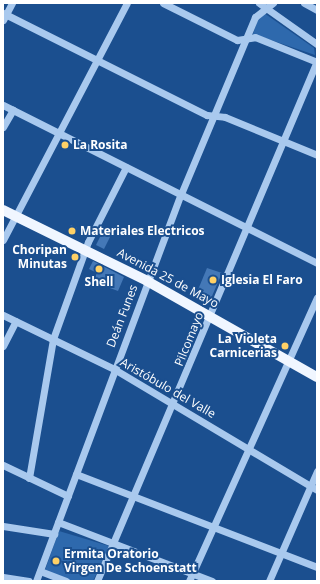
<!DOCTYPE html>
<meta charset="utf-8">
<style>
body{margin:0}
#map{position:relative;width:320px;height:584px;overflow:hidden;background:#1b4f8f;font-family:"Open Sans",sans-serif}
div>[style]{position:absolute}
.green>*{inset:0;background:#2e69ad}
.building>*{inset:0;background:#4478b7}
.minor>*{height:7px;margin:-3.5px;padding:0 3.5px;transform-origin:3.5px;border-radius:3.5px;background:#a9c9ee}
.major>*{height:10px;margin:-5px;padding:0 5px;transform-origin:5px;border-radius:5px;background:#f0f6ff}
.dots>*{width:11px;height:11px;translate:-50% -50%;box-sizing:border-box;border:2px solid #1b4f8f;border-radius:50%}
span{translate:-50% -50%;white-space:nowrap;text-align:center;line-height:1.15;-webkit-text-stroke:4px #1b4f8f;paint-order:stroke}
.poi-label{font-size:12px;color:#fff;font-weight:700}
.left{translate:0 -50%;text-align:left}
.right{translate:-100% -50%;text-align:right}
.street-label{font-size:12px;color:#fff}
.frame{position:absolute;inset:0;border:4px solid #fff;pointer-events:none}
</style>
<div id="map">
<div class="green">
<div style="clip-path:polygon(264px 13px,314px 48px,315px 55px,253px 34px,259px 16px)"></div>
<div style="clip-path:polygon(59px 531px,109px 546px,93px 581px,71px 581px,45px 570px)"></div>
</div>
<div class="building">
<div style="clip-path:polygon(71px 225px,77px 228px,73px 236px,67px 233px)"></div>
<div style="clip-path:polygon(103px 231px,111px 235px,104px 249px,96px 245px)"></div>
<div style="clip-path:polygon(93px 261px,124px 277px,118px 291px,93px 282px,97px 273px,89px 269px)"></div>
<div style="clip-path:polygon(207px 268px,222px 273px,209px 303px,195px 297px)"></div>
<div style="clip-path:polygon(283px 341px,290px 345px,288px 349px,280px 348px)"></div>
</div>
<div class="minor">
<div style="left:163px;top:3px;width:83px;rotate:26.6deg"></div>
<div style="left:237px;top:40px;width:18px;rotate:-9deg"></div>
<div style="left:255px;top:37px;width:67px;rotate:22deg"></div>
<div style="left:259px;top:3px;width:71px;rotate:35.3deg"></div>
<div style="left:304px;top:3px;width:15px;rotate:28deg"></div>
<div style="left:3px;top:13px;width:228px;rotate:26.6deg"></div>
<div style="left:207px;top:115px;width:18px;rotate:6deg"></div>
<div style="left:225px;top:117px;width:100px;rotate:22.4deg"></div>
<div style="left:3px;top:20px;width:19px;rotate:-62deg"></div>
<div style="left:3px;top:105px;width:352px;rotate:26.7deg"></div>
<div style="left:3px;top:127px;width:20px;rotate:-60deg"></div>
<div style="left:3px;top:240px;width:267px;rotate:-62.4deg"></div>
<div style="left:3px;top:315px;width:123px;rotate:25.9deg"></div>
<div style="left:114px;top:369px;width:236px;rotate:30.8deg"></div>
<div style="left:3px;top:346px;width:28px;rotate:-63deg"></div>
<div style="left:3px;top:465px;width:72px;rotate:25.5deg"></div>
<div style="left:76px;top:474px;width:258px;rotate:21.1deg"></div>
<div style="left:29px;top:478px;width:141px;rotate:-80.2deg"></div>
<div style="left:53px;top:339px;width:103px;rotate:-70.2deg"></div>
<div style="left:88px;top:242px;width:84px;rotate:-63.1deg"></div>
<div style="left:58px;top:522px;width:165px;rotate:21deg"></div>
<div style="left:3px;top:526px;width:52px;rotate:8.9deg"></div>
<div style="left:40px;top:571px;width:28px;rotate:21deg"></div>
<div style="left:3px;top:577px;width:26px;rotate:9deg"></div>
<div style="left:36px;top:581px;width:413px;rotate:-69.5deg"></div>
<div style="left:181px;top:194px;width:192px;rotate:-67.3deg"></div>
<div style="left:255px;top:17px;width:23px;rotate:-38deg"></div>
<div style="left:97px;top:581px;width:565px;rotate:-67.07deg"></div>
<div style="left:189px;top:581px;width:311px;rotate:-65.7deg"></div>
<div style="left:269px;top:581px;width:120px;rotate:-66.4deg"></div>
</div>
<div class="major">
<div style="left:3px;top:210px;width:161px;rotate:26.2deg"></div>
<div style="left:147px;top:281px;width:195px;rotate:29.5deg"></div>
</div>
<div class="dots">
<div style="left:65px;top:145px;background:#ffd166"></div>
<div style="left:72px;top:231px;background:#ffd166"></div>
<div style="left:75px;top:257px;background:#ffd166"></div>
<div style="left:99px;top:269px;background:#ffd166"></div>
<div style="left:213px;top:280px;background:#ffd166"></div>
<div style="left:285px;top:346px;background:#ffd166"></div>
<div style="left:56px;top:561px;background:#ffd166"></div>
</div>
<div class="poi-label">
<span class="left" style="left:73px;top:145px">La Rosita</span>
<span class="left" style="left:80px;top:231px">Materiales Electricos</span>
<span class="right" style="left:67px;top:257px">Choripan<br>Minutas</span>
<span class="left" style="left:221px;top:280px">Iglesia El Faro</span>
<span style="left:99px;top:282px">Shell</span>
<span class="right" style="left:277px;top:346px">La Violeta<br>Carnicerias</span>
<span class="left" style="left:64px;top:561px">Ermita Oratorio<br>Virgen De Schoenstatt</span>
</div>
<div class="street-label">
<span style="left:168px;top:278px;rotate:28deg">Avenida 25 de Mayo</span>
<span style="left:122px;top:316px;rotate:-69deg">Deán Funes</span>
<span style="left:189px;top:339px;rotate:-68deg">Pilcomayo</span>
<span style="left:168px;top:388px;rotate:30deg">Aristóbulo del Valle</span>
</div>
<div class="frame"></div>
</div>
